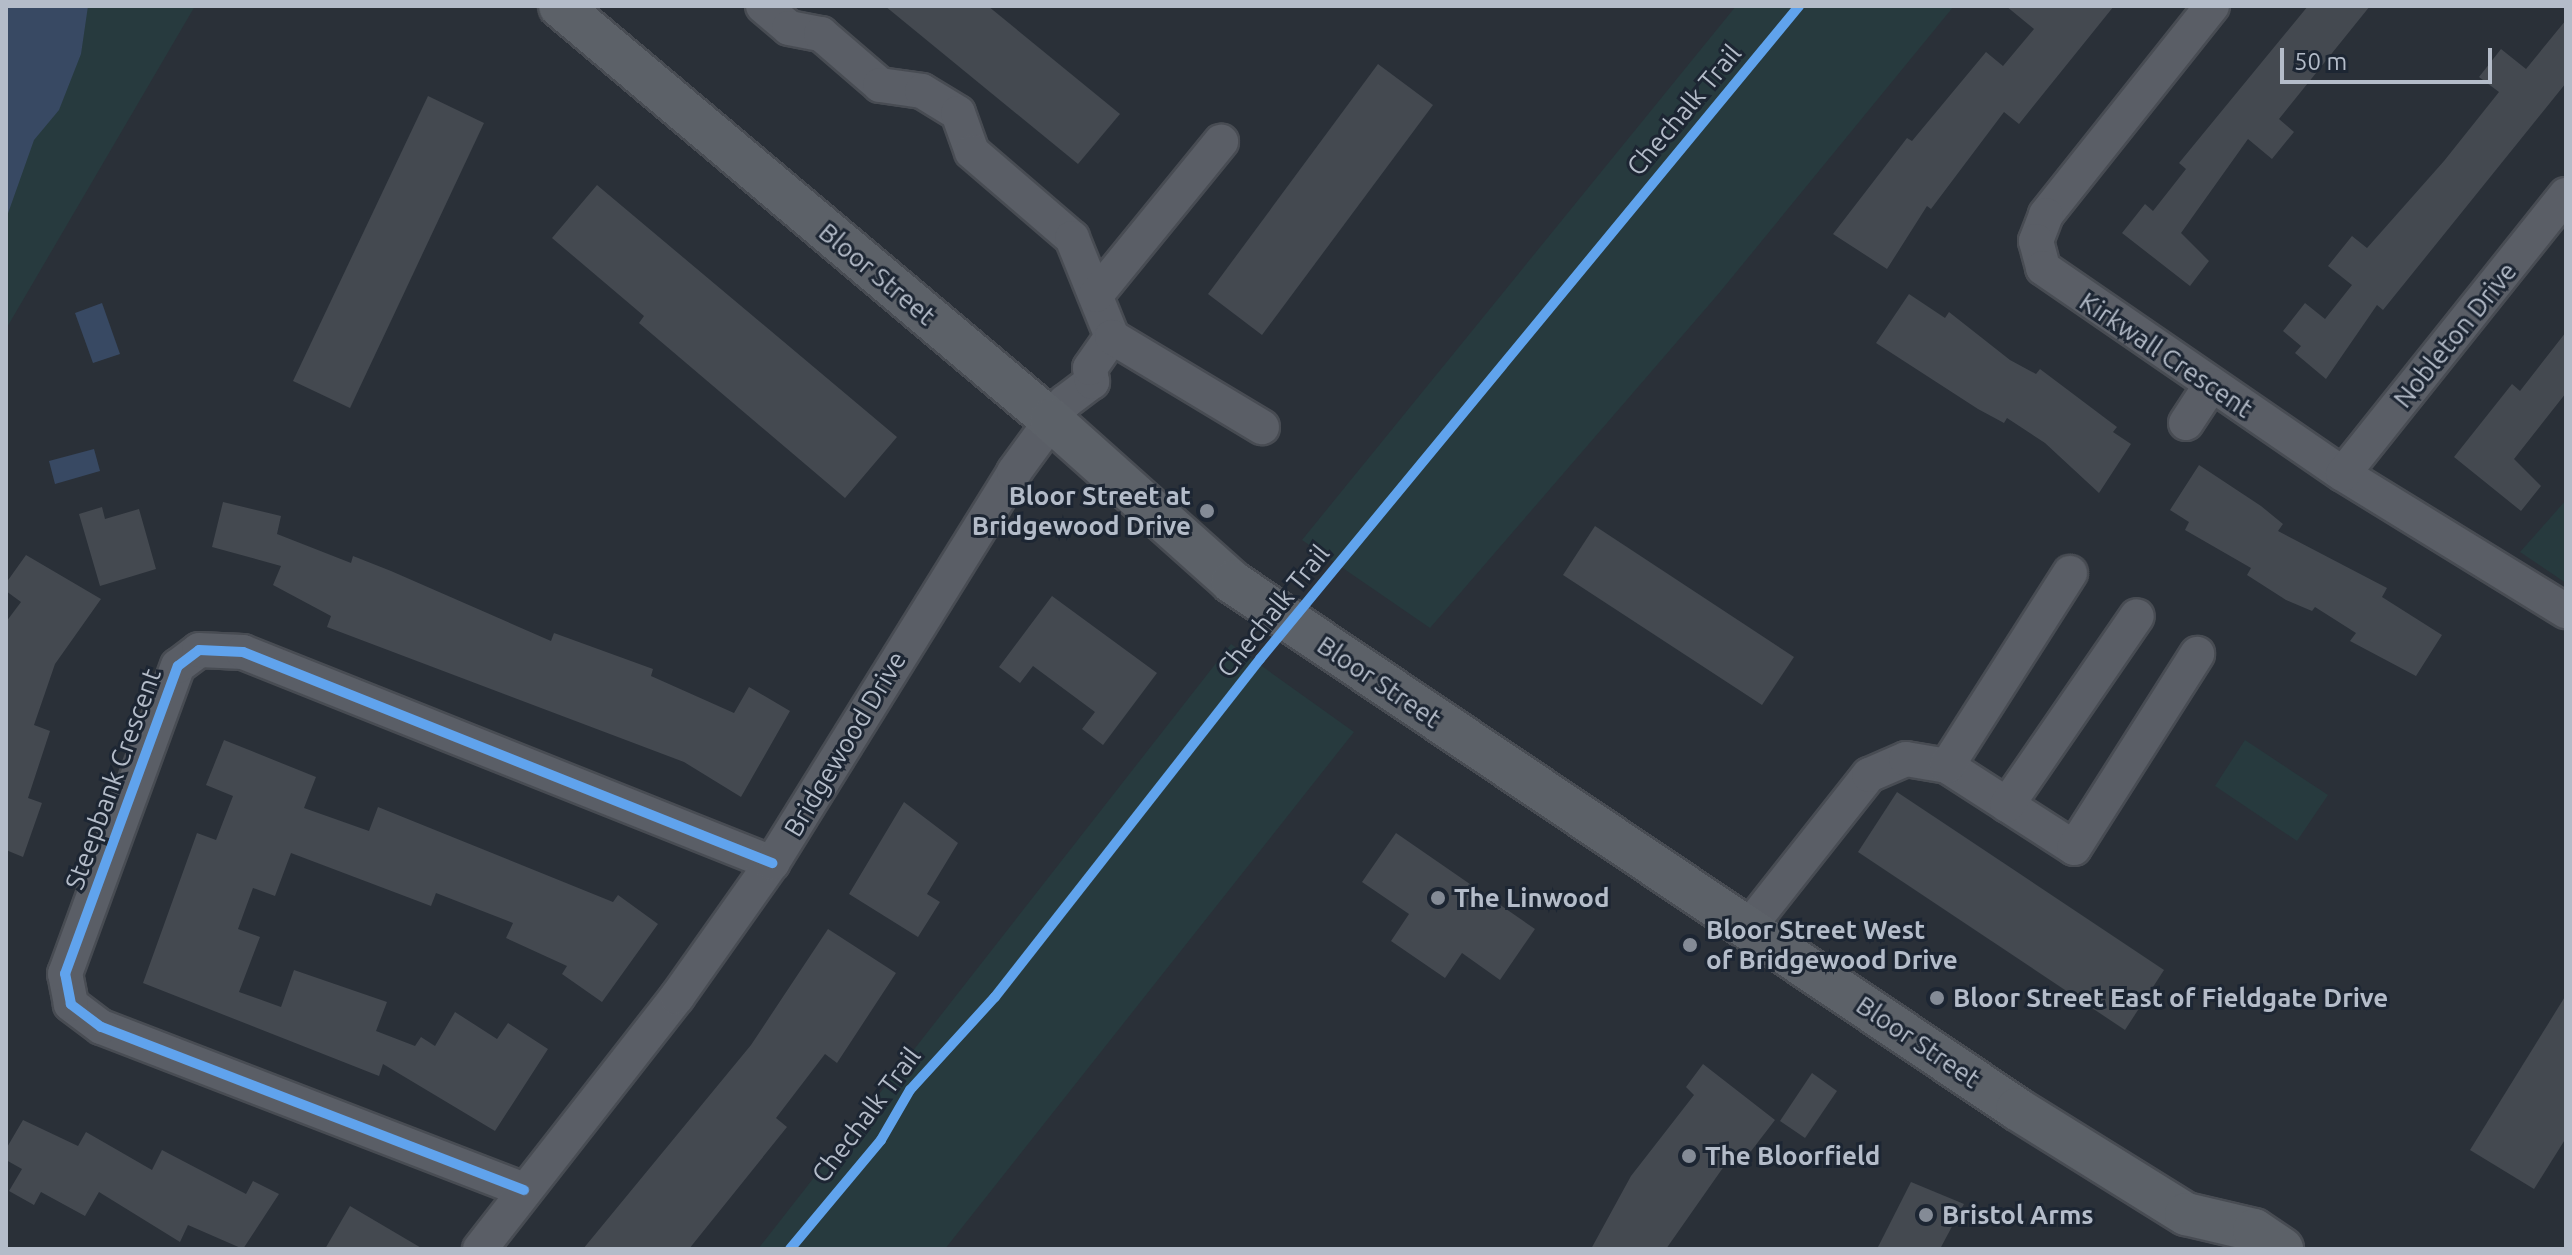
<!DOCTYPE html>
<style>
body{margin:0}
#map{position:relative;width:2572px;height:1255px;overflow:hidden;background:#2a3038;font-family:Ubuntu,sans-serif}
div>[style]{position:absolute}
.green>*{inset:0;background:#273a3e}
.water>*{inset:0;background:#384963}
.building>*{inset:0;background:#444950}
.roads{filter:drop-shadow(2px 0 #484c53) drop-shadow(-2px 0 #484c53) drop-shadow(0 2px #484c53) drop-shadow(0 -2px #484c53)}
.minor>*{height:34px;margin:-17px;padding:0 17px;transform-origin:17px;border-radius:17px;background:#5a5e66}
.major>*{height:42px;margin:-21px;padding:0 21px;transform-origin:21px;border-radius:21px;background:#5c6168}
.cycleway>*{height:10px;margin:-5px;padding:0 5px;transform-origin:5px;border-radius:5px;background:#60a3ed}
.dots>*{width:22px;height:22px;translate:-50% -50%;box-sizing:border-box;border:4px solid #1d2633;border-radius:50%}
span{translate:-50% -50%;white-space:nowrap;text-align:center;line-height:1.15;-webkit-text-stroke:6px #1d2633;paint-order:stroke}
.street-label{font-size:26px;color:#b4bcc9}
.poi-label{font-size:26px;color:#b4bcc9;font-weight:700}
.right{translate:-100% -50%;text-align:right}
.left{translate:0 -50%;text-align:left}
.frame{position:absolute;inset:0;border:8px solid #b4bcc9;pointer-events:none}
.scale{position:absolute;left:2280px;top:48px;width:212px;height:36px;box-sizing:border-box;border:4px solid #b4bcc9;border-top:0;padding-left:10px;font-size:24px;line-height:28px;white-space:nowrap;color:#b4bcc9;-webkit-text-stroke:6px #1d2633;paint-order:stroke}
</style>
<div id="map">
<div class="green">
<div style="clip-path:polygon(6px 6px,195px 6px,6px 329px)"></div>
<div style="clip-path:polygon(1736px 6px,1954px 6px,1720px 292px,1430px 628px,1302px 540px)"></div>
<div style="clip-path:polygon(2566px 500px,2566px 583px,2520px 552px)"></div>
<div style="clip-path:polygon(1231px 644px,1354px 732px,945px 1249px,758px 1249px)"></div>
<div style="clip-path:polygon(2245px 740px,2328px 795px,2297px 841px,2215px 786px)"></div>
</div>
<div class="water">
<div style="clip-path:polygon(8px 6px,88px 6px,81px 54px,59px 110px,34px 140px,6px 219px)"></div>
<div style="clip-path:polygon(102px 303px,120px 354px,93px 363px,75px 313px)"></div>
<div style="clip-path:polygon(94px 449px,100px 471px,55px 484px,49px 461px)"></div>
</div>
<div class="building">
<div style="clip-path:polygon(885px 6px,988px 6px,1120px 114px,1078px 164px)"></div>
<div style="clip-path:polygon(2006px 6px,2114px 6px,2019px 124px,2004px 112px,1931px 209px,1927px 206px,1887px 269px,1833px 234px,1907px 138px,1912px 141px,1986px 52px,2003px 66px,2034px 29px)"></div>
<div style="clip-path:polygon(2308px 6px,2370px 6px,2279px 119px,2294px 132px,2272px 159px,2248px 139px,2181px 233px,2209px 261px,2190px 286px,2122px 233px,2145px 204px,2153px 211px,2186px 169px,2179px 163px)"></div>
<div style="clip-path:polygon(2566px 20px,2566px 83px,2383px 310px,2377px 305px,2326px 379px,2295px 353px,2301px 346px,2283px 331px,2305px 303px,2325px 319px,2352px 285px,2328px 266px,2352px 236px,2367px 248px,2444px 161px,2499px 92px,2479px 77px,2501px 49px,2526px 69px)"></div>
<div style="clip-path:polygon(1378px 64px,1433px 105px,1262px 335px,1208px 294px)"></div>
<div style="clip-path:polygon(428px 96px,484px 123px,350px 408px,293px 381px)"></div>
<div style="clip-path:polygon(597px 185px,897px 437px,845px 498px,639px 323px,644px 316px,552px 238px)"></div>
<div style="clip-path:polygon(1909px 294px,1945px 318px,1949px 312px,2010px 360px,2036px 374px,2040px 369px,2117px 427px,2113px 432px,2131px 444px,2099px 493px,2045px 443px,2007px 418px,2004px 423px,1978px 409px,1876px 343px)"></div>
<div style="clip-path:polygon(2566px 332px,2566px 393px,2514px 459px,2541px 486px,2521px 511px,2454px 457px,2512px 384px,2520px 391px)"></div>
<div style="clip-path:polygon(2199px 465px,2261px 506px,2283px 524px,2278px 531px,2387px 588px,2382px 597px,2442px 635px,2416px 676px,2350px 641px,2356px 633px,2315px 607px,2312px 611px,2286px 600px,2247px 575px,2251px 568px,2185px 530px,2189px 522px,2170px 510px)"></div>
<div style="clip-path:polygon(223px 502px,281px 516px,277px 534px,351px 563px,353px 556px,391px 571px,551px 641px,554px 633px,653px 669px,651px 676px,734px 713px,749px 687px,790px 711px,741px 797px,684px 762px,327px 627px,331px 616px,273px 585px,281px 566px,212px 547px)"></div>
<div style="clip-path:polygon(102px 507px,105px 519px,139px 509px,156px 569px,100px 586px,79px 514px)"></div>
<div style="clip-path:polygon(1595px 526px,1794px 657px,1762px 705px,1563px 575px)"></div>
<div style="clip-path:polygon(26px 555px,101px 599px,55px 664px,34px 725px,50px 731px,28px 798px,42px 803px,23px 857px,6px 850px,6px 622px,21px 602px,6px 591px,6px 583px)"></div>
<div style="clip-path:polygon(1052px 596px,1157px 673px,1103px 745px,1082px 729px,1095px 712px,1033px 666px,1020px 683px,999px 667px)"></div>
<div style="clip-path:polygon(224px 740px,316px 777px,304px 808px,369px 831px,378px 807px,613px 902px,618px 895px,658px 924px,602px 1002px,562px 974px,567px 966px,506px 938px,513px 923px,436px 893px,431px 906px,291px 853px,275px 896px,253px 888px,238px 929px,260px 937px,239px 992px,281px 1007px,294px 970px,387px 1002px,376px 1031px,415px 1046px,421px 1037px,435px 1046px,455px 1012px,497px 1039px,508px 1023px,548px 1049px,495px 1131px,383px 1064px,379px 1076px,143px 983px,197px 833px,216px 840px,233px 796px,206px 785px)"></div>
<div style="clip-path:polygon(1897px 792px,2164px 970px,2125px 1030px,1858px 852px)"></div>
<div style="clip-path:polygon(904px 802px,958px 843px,927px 894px,940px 902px,918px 937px,849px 894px)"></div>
<div style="clip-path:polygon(1396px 833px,1535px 929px,1500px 980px,1462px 953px,1445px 978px,1391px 941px,1409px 914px,1362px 882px)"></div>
<div style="clip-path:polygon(828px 929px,896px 973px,837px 1063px,825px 1054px,776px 1118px,787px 1127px,689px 1249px,583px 1249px,751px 1045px)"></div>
<div style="clip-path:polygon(2566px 995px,2566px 1138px,2534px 1189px,2470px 1150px)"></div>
<div style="clip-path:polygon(1703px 1064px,1775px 1120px,1745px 1159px,1734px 1152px,1666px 1249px,1591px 1249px,1631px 1176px,1694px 1095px,1686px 1087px)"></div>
<div style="clip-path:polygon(1812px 1073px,1837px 1091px,1805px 1138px,1780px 1121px)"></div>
<div style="clip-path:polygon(23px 1120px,78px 1146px,86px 1132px,152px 1170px,162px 1150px,246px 1194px,253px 1181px,279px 1194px,243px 1249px,188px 1225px,180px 1242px,99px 1192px,85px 1216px,41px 1192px,34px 1205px,9px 1191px,22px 1169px,6px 1160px,6px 1149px)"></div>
<div style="clip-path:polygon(1911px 1182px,1964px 1204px,1940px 1249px,1877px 1249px)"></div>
<div style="clip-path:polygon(350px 1206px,423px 1249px,325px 1249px)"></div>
</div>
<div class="roads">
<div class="minor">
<div style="left:763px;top:6px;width:34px;rotate:40deg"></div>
<div style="left:789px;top:28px;width:33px;rotate:11deg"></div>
<div style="left:821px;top:34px;width:78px;rotate:40.8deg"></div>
<div style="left:880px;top:85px;width:42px;rotate:8.1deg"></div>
<div style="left:922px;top:91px;width:42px;rotate:31.4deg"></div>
<div style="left:958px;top:113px;width:41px;rotate:70.3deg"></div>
<div style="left:972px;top:152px;width:132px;rotate:40.7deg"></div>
<div style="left:1072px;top:238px;width:107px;rotate:68deg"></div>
<div style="left:2212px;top:6px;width:267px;rotate:128.5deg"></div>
<div style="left:2046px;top:215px;width:28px;rotate:111deg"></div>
<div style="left:2036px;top:241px;width:28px;rotate:75deg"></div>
<div style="left:2043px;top:268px;width:364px;rotate:34.5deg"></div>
<div style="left:2343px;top:474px;width:262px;rotate:31.6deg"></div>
<div style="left:1096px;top:295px;width:198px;rotate:-50.8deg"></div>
<div style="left:2186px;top:423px;width:45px;rotate:-56.7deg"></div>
<div style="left:2343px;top:474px;width:357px;rotate:-51.4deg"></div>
<div style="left:1947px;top:766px;width:151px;rotate:32.8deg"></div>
<div style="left:2074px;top:848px;width:230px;rotate:-57.6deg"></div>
<div style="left:2007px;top:805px;width:229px;rotate:-55.5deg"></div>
<div style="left:1748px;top:928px;width:195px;rotate:-51.7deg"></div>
<div style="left:1869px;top:775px;width:40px;rotate:-23.4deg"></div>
<div style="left:1906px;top:759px;width:42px;rotate:9.7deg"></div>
<div style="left:1947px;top:766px;width:229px;rotate:-57.5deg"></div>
<div style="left:524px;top:1190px;width:453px;rotate:-158.9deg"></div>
<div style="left:101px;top:1027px;width:38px;rotate:-143deg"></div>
<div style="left:71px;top:1004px;width:31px;rotate:-101deg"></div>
<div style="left:65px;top:974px;width:328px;rotate:-69.9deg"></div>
<div style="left:178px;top:666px;width:26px;rotate:-37deg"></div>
<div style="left:199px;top:650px;width:44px;rotate:2.6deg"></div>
<div style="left:243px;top:652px;width:570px;rotate:21.75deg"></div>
<div style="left:480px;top:1249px;width:320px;rotate:-52deg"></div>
<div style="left:677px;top:997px;width:164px;rotate:-54.7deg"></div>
<div style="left:772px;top:863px;width:460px;rotate:-58.2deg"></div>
<div style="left:1014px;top:472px;width:87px;rotate:-53.9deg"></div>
<div style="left:1065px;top:402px;width:34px;rotate:-37deg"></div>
<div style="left:1092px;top:382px;width:14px;rotate:-98deg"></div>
<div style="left:1090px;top:368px;width:38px;rotate:-55deg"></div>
<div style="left:1112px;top:337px;width:175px;rotate:31deg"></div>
</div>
<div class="major">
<div style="left:560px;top:6px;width:642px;rotate:40.14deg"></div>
<div style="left:1051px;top:420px;width:243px;rotate:41.8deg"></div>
<div style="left:1232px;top:582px;width:945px;rotate:33.87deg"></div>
<div style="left:2017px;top:1109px;width:199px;rotate:31.9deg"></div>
<div style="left:2186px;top:1214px;width:70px;rotate:13.2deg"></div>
<div style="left:2254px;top:1230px;width:34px;rotate:34deg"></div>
</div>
</div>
<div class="cycleway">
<div style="left:524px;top:1190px;width:453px;rotate:-158.9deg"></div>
<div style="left:101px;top:1027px;width:38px;rotate:-143deg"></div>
<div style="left:71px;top:1004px;width:31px;rotate:-101deg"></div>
<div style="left:65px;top:974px;width:328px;rotate:-69.9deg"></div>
<div style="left:178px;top:666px;width:26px;rotate:-37deg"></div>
<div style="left:199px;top:650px;width:44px;rotate:2.6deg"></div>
<div style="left:243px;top:652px;width:570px;rotate:21.75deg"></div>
<div style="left:790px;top:1249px;width:142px;rotate:-50.1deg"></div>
<div style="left:881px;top:1140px;width:58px;rotate:-59.9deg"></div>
<div style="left:910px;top:1090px;width:126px;rotate:-47.6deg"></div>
<div style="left:995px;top:997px;width:429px;rotate:-51.9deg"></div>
<div style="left:1260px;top:659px;width:847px;rotate:-50.46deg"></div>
</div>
<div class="dots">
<div style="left:1207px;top:511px;background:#848b96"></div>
<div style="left:1438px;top:898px;background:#848b96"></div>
<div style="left:1690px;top:945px;background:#848b96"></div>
<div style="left:1937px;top:998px;background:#848b96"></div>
<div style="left:1689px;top:1156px;background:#848b96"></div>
<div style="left:1926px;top:1215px;background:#848b96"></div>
</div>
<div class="street-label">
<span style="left:1684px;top:110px;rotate:-50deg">Chechalk Trail</span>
<span style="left:877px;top:274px;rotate:40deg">Bloor Street</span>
<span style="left:2455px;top:335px;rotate:-51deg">Nobleton Drive</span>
<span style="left:2166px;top:355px;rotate:34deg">Kirkwall Crescent</span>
<span style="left:1273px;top:611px;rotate:-51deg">Chechalk Trail</span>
<span style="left:1379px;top:682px;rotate:34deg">Bloor Street</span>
<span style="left:845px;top:744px;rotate:-59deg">Bridgewood Drive</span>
<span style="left:113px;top:779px;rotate:-70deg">Steepbank Crescent</span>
<span style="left:1918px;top:1042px;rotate:34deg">Bloor Street</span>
<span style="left:866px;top:1115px;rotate:-53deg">Chechalk Trail</span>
</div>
<div class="poi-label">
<span class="right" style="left:1191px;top:511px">Bloor Street at<br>Bridgewood Drive</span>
<span class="left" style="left:1454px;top:898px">The Linwood</span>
<span class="left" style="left:1706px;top:945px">Bloor Street West<br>of Bridgewood Drive</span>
<span class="left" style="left:1953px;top:998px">Bloor Street East of Fieldgate Drive</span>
<span class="left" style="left:1705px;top:1156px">The Bloorfield</span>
<span class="left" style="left:1942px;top:1215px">Bristol Arms</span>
</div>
<div class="frame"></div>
<div class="scale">50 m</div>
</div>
